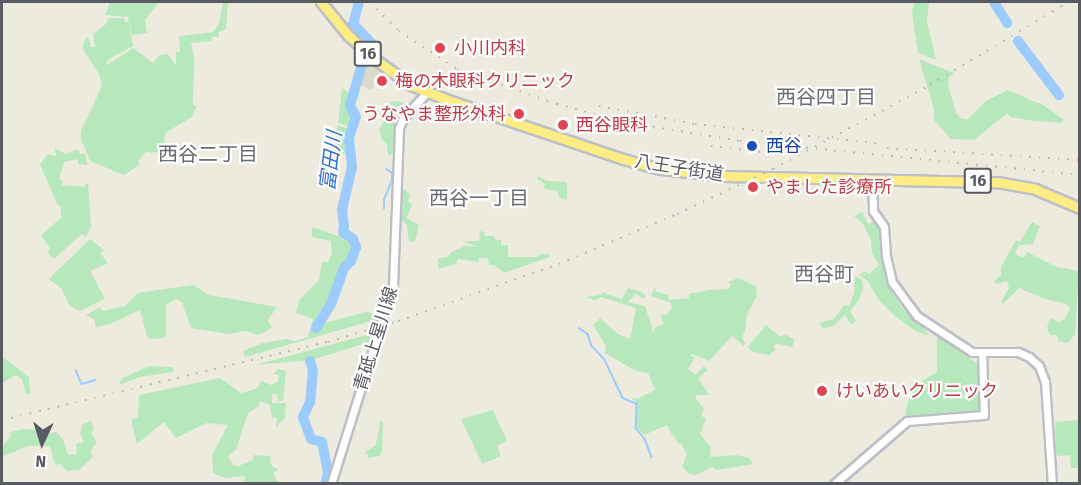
<!DOCTYPE html>
<meta charset="utf-8">
<style>
body{margin:0}
#map{position:relative;width:1081px;height:485px;overflow:hidden;background:#edebde;font-family:"Fira Sans","Noto Sans JP",sans-serif}
div>[style]{position:absolute}
.education>*{inset:0;background:#dcdacd}
.green>*{inset:0;background:#b7e8bc}
.stream>*{height:1.5px;margin:-0.75px;padding:0 0.75px;transform-origin:0.75px;border-radius:0.75px;background:#9ccbff}
.river>*{height:10px;margin:-5px;padding:0 5px;transform-origin:5px;border-radius:5px;background:#9ccbff}
.roads{filter:drop-shadow(2px 0 #bcbfc7) drop-shadow(-2px 0 #bcbfc7) drop-shadow(0 2px #bcbfc7) drop-shadow(0 -2px #bcbfc7)}
.secondary>*{height:7px;margin:-3.5px;padding:0 3.5px;transform-origin:3.5px;border-radius:3.5px;background:#fff}
.highway>*{height:9px;margin:-4.5px;padding:0 4.5px;transform-origin:4.5px;border-radius:4.5px;background:#ffec83}
.rail>*{height:1.5px;margin-top:-0.75px;transform-origin:0;background:repeating-linear-gradient(90deg,#b5b6b6 0 1.5px,transparent 0 9.5px)}
.dots>*{width:16px;height:16px;translate:-50% -50%;box-sizing:border-box;border:3px solid #fff;border-radius:50%}
span{translate:-50% -50%;white-space:nowrap;text-align:center;line-height:1.15;-webkit-text-stroke:4.5px #fff;paint-order:stroke}
.shield-label span{padding:2px 4px;background:#fff;border:2px solid;border-radius:4px;-webkit-text-stroke-width:0}
.shield-label{font-size:16px;color:#585b62;font-weight:700}
.health-label{font-size:18px;color:#be3a42}
.left{translate:0 -50%;text-align:left}
.right{translate:-100% -50%;text-align:right}
.transit-label{font-size:18px;color:#164399}
.street-label{font-size:18px;color:#585b62}
.neighbourhood-label{font-size:20px;color:#696d74}
.water-label{font-size:20px;color:#3470ce;font-style:italic}
.frame{position:absolute;inset:0;border:3px solid #585b62;pointer-events:none}
.north{position:absolute;left:12px;top:413px;width:60px;height:60px;-webkit-text-stroke:4px #fff;paint-order:stroke;rotate:184deg;font-size:16px;font-weight:700;line-height:24px;text-align:center;color:#585b62}
.north::after{content:'';display:block;margin:auto;width:21px;height:27px;background:#585b62;clip-path:polygon(50% 0,100% 100%,50% 72%,0 100%)}
</style>
<div id="map">
<div class="education">
<div style="clip-path:polygon(366px 63px,382px 74px,371px 90px,359px 84px)"></div>
</div>
<div class="green">
<div style="clip-path:polygon(110px 2px,159px 2px,145px 20px,147px 33px,132px 35px,128px 17px,105px 15px)"></div>
<div style="clip-path:polygon(223px 2px,228px 2px,226px 29px,219px 32px,219px 37px,212px 37px,211px 41px,191px 43px,194px 58px,193px 105px,197px 106px,192px 117px,165px 133px,164px 153px,146px 152px,138px 161px,139px 165px,124px 175px,90px 161px,81px 139px,81px 131px,102px 86px,99px 74px,82px 48px,86px 38px,88px 37px,91px 47px,95px 47px,93px 34px,106px 24px,109px 18px,124px 18px,125px 22px,129px 22px,133px 46px,111px 58px,106px 63px,107px 65px,133px 48px,153px 63px,160px 55px,168px 54px,176px 65px,176px 52px,180px 51px,179px 36px,213px 32px,219px 24px)"></div>
<div style="clip-path:polygon(914px 2px,929px 2px,927px 22px,936px 60px,918px 53px,912px 13px)"></div>
<div style="clip-path:polygon(919px 59px,954px 73px,949px 77px,948px 85px,956px 113px,962px 119px,968px 119px,986px 101px,1008px 90px,1045px 106px,1064px 120px,1061px 123px,1035px 121px,1010px 117px,1007px 113px,974px 140px,951px 139px,934px 120px,934px 109px)"></div>
<div style="clip-path:polygon(342px 88px,351px 95px,348px 107px,353px 116px,348px 126px,338px 123px)"></div>
<div style="clip-path:polygon(399px 101px,409px 106px,396px 125px,394px 154px,388px 155px,387px 144px,382px 140px,379px 130px,388px 113px,390px 102px)"></div>
<div style="clip-path:polygon(355px 118px,348px 139px,348px 153px,336px 154px,334px 139px,338px 125px,349px 129px)"></div>
<div style="clip-path:polygon(55px 148px,66px 154px,78px 149px,80px 154px,85px 153px,88px 165px,78px 164px,78px 159px,64px 162px,59px 179px,62px 180px,62px 185px,84px 187px,86px 183px,88px 184px,91px 226px,86px 237px,82px 234px,54px 259px,47px 252px,50px 248px,41px 235px,61px 218px,61px 206px,58px 206px,40px 164px,48px 154px,56px 156px)"></div>
<div style="clip-path:polygon(538px 176px,547px 181px,567px 182px,567px 200px,559px 197px,557px 191px,544px 189px,545px 184px,537px 179px)"></div>
<div style="clip-path:polygon(400px 186px,410px 194px,408px 202px,413px 204px,406px 218px,419px 225px,415px 242px,409px 241px,407px 225px,397px 216px)"></div>
<div style="clip-path:polygon(862px 212px,868px 224px,873px 222px,881px 227px,883px 262px,892px 293px,902px 308px,923px 327px,929px 336px,915px 331px,895px 316px,878px 299px,868px 281px,859px 275px,865px 271px,869px 274px,879px 265px,872px 253px,871px 240px,863px 224px,854px 216px)"></div>
<div style="clip-path:polygon(1032px 222px,1040px 226px,1033px 244px,1019px 245px,1015px 254px,1024px 258px,1027px 252px,1057px 267px,1079px 271px,1075px 334px,1068px 343px,1059px 342px,1057px 335px,1050px 335px,1047px 328px,1050px 318px,1059px 322px,1065px 319px,1070px 308px,1066px 304px,1045px 299px,1019px 288px,1003px 304px,1001px 301px,1009px 288px,1007px 281px,997px 284px,994px 282px,1001px 275px,1001px 267px,1016px 240px,1020px 242px)"></div>
<div style="clip-path:polygon(312px 227px,338px 236px,341px 231px,352px 240px,355px 247px,330px 305px,316px 322px,324px 323px,366px 312px,374px 313px,378px 319px,245px 357px,243px 351px,263px 343px,287px 339px,295px 341px,308px 337px,313px 319px,296px 313px,300px 299px,319px 280px,322px 262px,328px 262px,332px 254px,331px 241px,312px 237px)"></div>
<div style="clip-path:polygon(480px 231px,484px 232px,485px 236px,494px 236px,496px 240px,501px 240px,501px 245px,508px 245px,508px 257px,536px 257px,542px 254px,549px 254px,550px 257px,504px 273px,494px 265px,489px 265px,488px 258px,479px 258px,479px 262px,458px 259px,456px 264px,438px 269px,438px 258px,447px 257px,452px 252px,465px 246px,477px 247px,463px 241px,479px 241px)"></div>
<div style="clip-path:polygon(90px 239px,104px 250px,100px 253px,108px 263px,90px 271px,105px 299px,79px 311px,69px 305px,62px 289px,49px 279px)"></div>
<div style="clip-path:polygon(855px 276px,862px 280px,863px 288px,859px 300px,850px 311px,856px 321px,851px 325px,845px 314px,834px 326px,822px 328px,819px 323px,834px 319px,844px 305px,849px 306px,854px 293px)"></div>
<div style="clip-path:polygon(738px 278px,756px 286px,757px 296px,747px 314px,745px 331px,742px 337px,745px 343px,744px 346px,732px 336px,709px 361px,692px 354px,690px 355px,695px 358px,688px 369px,695px 375px,704px 366px,708px 370px,698px 378px,709px 395px,697px 395px,695px 398px,704px 408px,701px 416px,706px 418px,700px 434px,711px 447px,710px 457px,736px 455px,749px 458px,753px 464px,717px 470px,713px 467px,695px 475px,689px 474px,682px 466px,687px 454px,681px 443px,678px 444px,674px 435px,672px 436px,667px 425px,644px 435px,636px 426px,638px 404px,631px 397px,637px 399px,655px 390px,648px 373px,636px 371px,605px 353px,606px 346px,593px 325px,600px 318px,618px 334px,630px 339px,636px 308px,601px 297px,595px 300px,585px 297px,601px 295px,602px 292px,622px 299px,628px 288px,640px 291px,646px 296px,644px 298px,635px 294px,628px 302px,645px 306px,654px 334px,654px 328px,664px 324px,660px 314px,666px 315px,672px 308px,671px 303px,651px 296px,656px 285px,655px 291px,668px 295px,669px 300px,689px 298px,689px 294px,709px 290px,729px 289px,731px 284px,728px 282px)"></div>
<div style="clip-path:polygon(193px 285px,209px 295px,277px 307px,268px 320px,272px 328px,258px 335px,246px 331px,229px 334px,191px 328px,182px 302px,176px 299px,166px 305px,166px 336px,163px 338px,150px 339px,147px 336px,140px 310px,110px 324px,98px 327px,95px 326px,95px 320px,86px 315px,100px 307px,102px 311px,125px 306px,138px 293px)"></div>
<div style="clip-path:polygon(766px 325px,779px 336px,786px 335px,795px 340px,792px 347px,775px 343px,774px 348px,776px 349px,769px 355px,751px 351px,748px 347px)"></div>
<div style="clip-path:polygon(374px 333px,369px 342px,312px 360px,255px 365px)"></div>
<div style="clip-path:polygon(937px 336px,979px 365px,981px 406px,977px 411px,905px 416px,908px 401px,917px 384px,937px 372px)"></div>
<div style="clip-path:polygon(2px 356px,29px 377px,30px 394px,26px 394px,22px 380px,16px 375px,2px 383px)"></div>
<div style="clip-path:polygon(149px 366px,173px 367px,173px 372px,140px 377px,118px 385px,123px 378px)"></div>
<div style="clip-path:polygon(278px 369px,286px 371px,283px 401px,278px 401px,277px 394px,272px 394px,272px 403px,286px 403px,285px 418px,276px 427px,277px 418px,272px 417px,270px 405px,260px 401px,259px 406px,248px 413px,236px 450px,228px 456px,233px 465px,238px 466px,253px 460px,254px 455px,270px 456px,271px 465px,278px 470px,273px 473px,278px 483px,244px 483px,245px 476px,225px 478px,213px 473px,212px 455px,228px 425px,207px 423px,176px 438px,164px 422px,137px 444px,131px 419px,138px 417px,139px 395px,220px 378px,241px 393px,256px 389px,262px 381px,271px 385px,278px 381px,279px 375px,273px 374px)"></div>
<div style="clip-path:polygon(493px 410px,507px 441px,497px 446px,501px 456px,482px 464px,461px 419px)"></div>
<div style="clip-path:polygon(1079px 420px,1079px 468px,1071px 468px,1070px 455px,1056px 456px,1055px 422px)"></div>
<div style="clip-path:polygon(91px 421px,94px 430px,91px 433px,97px 442px,90px 452px,93px 455px,92px 458px,79px 470px,67px 471px,60px 464px,55px 465px,50px 446px,28px 446px,4px 456px,2px 453px,2px 447px,10px 437px,11px 432px,23px 429px,38px 430px,40px 436px,56px 432px,63px 439px,68px 455px,77px 454px,76px 444px,84px 442px,80px 433px,83px 424px)"></div>
<div style="clip-path:polygon(383px 421px,382px 452px,380px 456px,367px 458px,368px 454px,364px 453px,376px 445px,380px 422px)"></div>
</div>
<div class="stream">
<div style="left:384px;top:209px;width:9px;rotate:-90deg"></div>
<div style="left:384px;top:200px;width:22px;rotate:-68deg"></div>
<div style="left:392px;top:180px;width:7px;rotate:-90deg"></div>
<div style="left:392px;top:173px;width:6px;rotate:-149deg"></div>
<div style="left:579px;top:328px;width:11px;rotate:34deg"></div>
<div style="left:588px;top:334px;width:13px;rotate:72deg"></div>
<div style="left:592px;top:346px;width:19px;rotate:47deg"></div>
<div style="left:605px;top:360px;width:42px;rotate:64.7deg"></div>
<div style="left:623px;top:398px;width:15px;rotate:23deg"></div>
<div style="left:637px;top:404px;width:24px;rotate:92deg"></div>
<div style="left:636px;top:428px;width:14px;rotate:51deg"></div>
<div style="left:645px;top:439px;width:19px;rotate:69deg"></div>
<div style="left:76px;top:370px;width:15px;rotate:67deg"></div>
<div style="left:82px;top:384px;width:14px;rotate:-17deg"></div>
</div>
<div class="river">
<div style="left:359px;top:2px;width:23px;rotate:105deg"></div>
<div style="left:353px;top:24px;width:28px;rotate:46deg"></div>
<div style="left:372px;top:44px;width:5px;rotate:112deg"></div>
<div style="left:994px;top:2px;width:25px;rotate:58deg"></div>
<div style="left:1018px;top:41px;width:68px;rotate:52.8deg"></div>
<div style="left:316px;top:328px;width:28px;rotate:-58deg"></div>
<div style="left:331px;top:304px;width:38px;rotate:-70deg"></div>
<div style="left:344px;top:268px;width:10px;rotate:-45deg"></div>
<div style="left:351px;top:261px;width:15px;rotate:-70deg"></div>
<div style="left:356px;top:247px;width:9px;rotate:-111deg"></div>
<div style="left:353px;top:239px;width:12px;rotate:-145deg"></div>
<div style="left:343px;top:232px;width:6px;rotate:-81deg"></div>
<div style="left:344px;top:226px;width:16px;rotate:-97deg"></div>
<div style="left:342px;top:210px;width:44px;rotate:-76.9deg"></div>
<div style="left:352px;top:167px;width:30px;rotate:-96deg"></div>
<div style="left:349px;top:137px;width:21px;rotate:-71deg"></div>
<div style="left:356px;top:117px;width:13px;rotate:-117deg"></div>
<div style="left:350px;top:105px;width:49px;rotate:-73.4deg"></div>
<div style="left:310px;top:361px;width:9px;rotate:72deg"></div>
<div style="left:313px;top:370px;width:32px;rotate:95deg"></div>
<div style="left:310px;top:402px;width:17px;rotate:115deg"></div>
<div style="left:303px;top:417px;width:23px;rotate:70deg"></div>
<div style="left:311px;top:439px;width:11px;rotate:15deg"></div>
<div style="left:322px;top:442px;width:32px;rotate:79deg"></div>
<div style="left:328px;top:473px;width:11px;rotate:105deg"></div>
</div>
<div class="roads">
<div class="secondary">
<div style="left:872px;top:179px;width:32px;rotate:88deg"></div>
<div style="left:873px;top:211px;width:19px;rotate:55deg"></div>
<div style="left:884px;top:227px;width:29px;rotate:86deg"></div>
<div style="left:886px;top:256px;width:27px;rotate:77deg"></div>
<div style="left:892px;top:282px;width:42px;rotate:53.7deg"></div>
<div style="left:917px;top:316px;width:66px;rotate:33.2deg"></div>
<div style="left:972px;top:352px;width:46px"></div>
<div style="left:1018px;top:352px;width:12px;rotate:24deg"></div>
<div style="left:1029px;top:357px;width:13px;rotate:42deg"></div>
<div style="left:1039px;top:366px;width:17px;rotate:69deg"></div>
<div style="left:1045px;top:382px;width:102px;rotate:86.1deg"></div>
<div style="left:331px;top:484px;width:208px;rotate:-72.7deg"></div>
<div style="left:393px;top:285px;width:157px;rotate:-87.8deg"></div>
<div style="left:399px;top:128px;width:11px;rotate:-68deg"></div>
<div style="left:403px;top:118px;width:34px;rotate:-47deg"></div>
<div style="left:834px;top:484px;width:96px;rotate:-40.8deg"></div>
<div style="left:907px;top:421px;width:77px;rotate:-4.5deg"></div>
<div style="left:984px;top:415px;width:62px;rotate:-91.8deg"></div>
</div>
<div class="highway">
<div style="left:321px;top:2px;width:43px;rotate:50.7deg"></div>
<div style="left:348px;top:35px;width:34px;rotate:43deg"></div>
<div style="left:373px;top:58px;width:47px;rotate:35.4deg"></div>
<div style="left:411px;top:85px;width:37px;rotate:22deg"></div>
<div style="left:445px;top:99px;width:188px;rotate:18.6deg"></div>
<div style="left:623px;top:159px;width:39px;rotate:15deg"></div>
<div style="left:661px;top:169px;width:64px;rotate:6.2deg"></div>
<div style="left:725px;top:176px;width:272px;rotate:1.3deg"></div>
<div style="left:997px;top:182px;width:39px;rotate:10deg"></div>
<div style="left:1035px;top:189px;width:49px;rotate:22.9deg"></div>
</div>
</div>
<div class="rail">
<div style="left:370px;top:2px;width:41px;rotate:45deg"></div>
<div style="left:399px;top:31px;width:69px;rotate:33.2deg"></div>
<div style="left:457px;top:69px;width:106px;rotate:19.3deg"></div>
<div style="left:557px;top:104px;width:70px;rotate:14.8deg"></div>
<div style="left:625px;top:122px;width:117px;rotate:9.4deg"></div>
<div style="left:740px;top:141px;width:342px;rotate:5.7deg"></div>
<div style="left:599px;top:106px;width:98px;rotate:10.6deg"></div>
<div style="left:695px;top:124px;width:189px;rotate:6.1deg"></div>
<div style="left:711px;top:146px;width:69px;rotate:6.6deg"></div>
<div style="left:887px;top:148px;width:193px;rotate:3.6deg"></div>
<div style="left:2px;top:420px;width:335px;rotate:-13.5deg"></div>
<div style="left:328px;top:342px;width:73px;rotate:-16.7deg"></div>
<div style="left:398px;top:321px;width:171px;rotate:-19.5deg"></div>
<div style="left:559px;top:264px;width:128px;rotate:-23deg"></div>
<div style="left:677px;top:214px;width:106px;rotate:-25.1deg"></div>
<div style="left:773px;top:169px;width:178px;rotate:-28.1deg"></div>
<div style="left:930px;top:85px;width:161px;rotate:-31deg"></div>
</div>
<div class="dots">
<div style="left:440px;top:48px;background:#e0444e"></div>
<div style="left:382px;top:81px;background:#e0444e"></div>
<div style="left:519px;top:114px;background:#e0444e"></div>
<div style="left:563px;top:125px;background:#e0444e"></div>
<div style="left:752px;top:146px;background:#1a4fb4"></div>
<div style="left:753px;top:187px;background:#e0444e"></div>
<div style="left:822px;top:391px;background:#e0444e"></div>
</div>
<div class="shield-label">
<span style="left:368px;top:54px">16</span>
<span style="left:978px;top:181px">16</span>
</div>
<div class="health-label">
<span class="left" style="left:454px;top:48px">小川内科</span>
<span class="left" style="left:395px;top:81px">梅の木眼科クリニック</span>
<span class="right" style="left:506px;top:114px">うなやま整形外科</span>
<span class="left" style="left:576px;top:125px">西谷眼科</span>
<span class="left" style="left:766px;top:187px">やました診療所</span>
<span class="left" style="left:836px;top:391px">けいあいクリニック</span>
</div>
<div class="transit-label">
<span class="left" style="left:766px;top:146px">西谷</span>
</div>
<div class="street-label">
<span style="left:679px;top:168px;rotate:9deg">八王子街道</span>
<span style="left:376px;top:339px;rotate:-73deg">青砥上星川線</span>
</div>
<div class="neighbourhood-label">
<span style="left:826px;top:97px">西谷四丁目</span>
<span style="left:208px;top:154px">西谷二丁目</span>
<span style="left:479px;top:198px">西谷一丁目</span>
<span style="left:824px;top:274px">西谷町</span>
</div>
<div class="water-label">
<span style="left:331px;top:161px;rotate:-83deg">富田川</span>
</div>
<div class="frame"></div>
<div class="north">N</div>
</div>
